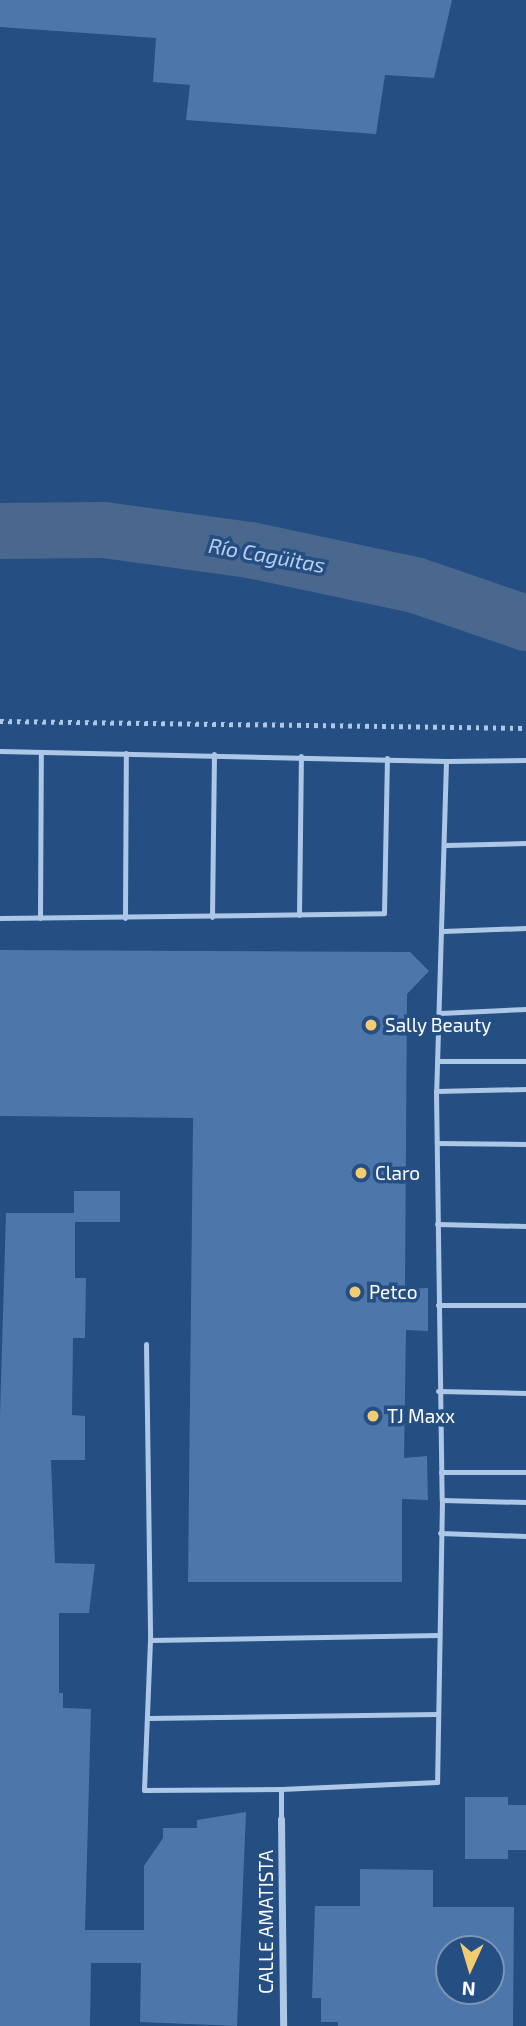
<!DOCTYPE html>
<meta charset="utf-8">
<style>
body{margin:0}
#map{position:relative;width:526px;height:2026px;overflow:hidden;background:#254e82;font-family:"Exo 2",sans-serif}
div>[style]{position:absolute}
.river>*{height:56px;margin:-28px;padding:0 28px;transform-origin:28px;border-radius:28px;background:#4a678d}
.building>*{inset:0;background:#4d77ab}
.path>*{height:4.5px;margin-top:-2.25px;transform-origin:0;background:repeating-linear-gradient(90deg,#adc7e7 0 3.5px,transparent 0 8.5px)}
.service>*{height:5px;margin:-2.5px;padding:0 2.5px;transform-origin:2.5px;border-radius:2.5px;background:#adc7e7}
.minor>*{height:7px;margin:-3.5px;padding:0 3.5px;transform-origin:3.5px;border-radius:3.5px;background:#adc7e7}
.dots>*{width:19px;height:19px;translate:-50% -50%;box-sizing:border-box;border:4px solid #254e82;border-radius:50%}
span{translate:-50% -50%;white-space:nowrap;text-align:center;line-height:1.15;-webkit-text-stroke:7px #254e82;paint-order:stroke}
.poi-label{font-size:19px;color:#fff}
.left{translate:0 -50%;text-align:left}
.street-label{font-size:19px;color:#fff}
.water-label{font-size:21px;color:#b9d1ef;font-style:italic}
.north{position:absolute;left:435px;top:1935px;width:70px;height:70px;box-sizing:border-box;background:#254e82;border:2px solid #7c95b4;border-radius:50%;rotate:184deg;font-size:19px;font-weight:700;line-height:28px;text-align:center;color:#fff}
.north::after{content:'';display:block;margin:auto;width:24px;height:32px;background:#f1cc71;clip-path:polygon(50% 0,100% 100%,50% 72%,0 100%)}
</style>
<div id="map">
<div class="river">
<div style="left:0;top:531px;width:104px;rotate:-0.6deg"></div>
<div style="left:104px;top:530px;width:147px;rotate:7.8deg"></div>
<div style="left:250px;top:550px;width:169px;rotate:12deg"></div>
<div style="left:415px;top:585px;width:117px;rotate:18.9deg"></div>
</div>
<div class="building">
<div style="clip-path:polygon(0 0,452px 0,434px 78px,385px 75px,376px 134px,186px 120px,190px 85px,153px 82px,156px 38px,0 27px)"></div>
<div style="clip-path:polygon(0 950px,410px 952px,429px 971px,407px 994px,405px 1289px,428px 1288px,428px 1331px,406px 1330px,404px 1458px,427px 1456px,428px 1500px,402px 1499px,402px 1582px,188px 1582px,193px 1118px,0 1116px)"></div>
<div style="clip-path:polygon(74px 1191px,120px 1191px,120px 1222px,75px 1222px,75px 1278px,86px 1278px,85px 1338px,73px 1338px,72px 1415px,85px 1416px,85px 1460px,51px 1460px,55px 1563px,95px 1564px,89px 1613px,59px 1613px,59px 1693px,63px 1693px,63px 1708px,91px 1709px,85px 1930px,144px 1930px,144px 1866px,163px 1838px,163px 1828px,197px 1828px,197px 1820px,246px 1812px,237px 2026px,140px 2022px,141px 1963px,91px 1963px,90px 2026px,0 2026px,0 1415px,6px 1213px,74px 1213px)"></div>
<div style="clip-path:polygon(465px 1797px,508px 1797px,508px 1805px,526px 1805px,526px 1850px,508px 1850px,508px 1859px,465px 1859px)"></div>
<div style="clip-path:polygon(evenodd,360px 1869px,433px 1870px,433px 1907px,514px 1907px,513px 2026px,338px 2026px,338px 2022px,321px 2022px,321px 1998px,312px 1998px,315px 1906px,360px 1906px,360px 1869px,449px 1949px,491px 1949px,491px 1991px,449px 1991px,449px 1949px)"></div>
</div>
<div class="path">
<div style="left:0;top:721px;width:526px;rotate:0.76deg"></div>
</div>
<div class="service">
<div style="left:0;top:751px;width:446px;rotate:1.3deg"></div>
<div style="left:446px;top:761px;width:330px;rotate:91.7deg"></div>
<div style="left:436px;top:1091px;width:409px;rotate:89.2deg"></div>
<div style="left:442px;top:1500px;width:282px;rotate:91deg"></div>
<div style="left:437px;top:1782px;width:156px;rotate:177.4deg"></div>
<div style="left:281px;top:1789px;width:30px;rotate:90deg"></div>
<div style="left:446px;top:761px;width:80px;rotate:-0.7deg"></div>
<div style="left:446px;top:845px;width:80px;rotate:-1.4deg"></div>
<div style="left:299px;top:915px;width:159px;rotate:-89.3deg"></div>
<div style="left:212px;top:917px;width:163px;rotate:-89.3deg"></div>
<div style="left:0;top:918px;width:384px;rotate:-0.7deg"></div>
<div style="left:384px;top:913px;width:155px;rotate:-88.9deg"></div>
<div style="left:40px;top:918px;width:166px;rotate:-89.7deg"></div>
<div style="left:125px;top:918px;width:165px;rotate:-89.7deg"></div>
<div style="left:443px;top:931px;width:83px;rotate:-2.1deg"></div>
<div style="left:440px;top:1013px;width:86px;rotate:-2.7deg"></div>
<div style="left:438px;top:1061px;width:88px"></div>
<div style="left:436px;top:1091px;width:90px;rotate:-1.3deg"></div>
<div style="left:437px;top:1143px;width:89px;rotate:0.6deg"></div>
<div style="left:437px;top:1224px;width:89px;rotate:1.3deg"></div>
<div style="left:438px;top:1305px;width:88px"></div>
<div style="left:146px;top:1344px;width:296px;rotate:89.2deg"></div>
<div style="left:150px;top:1640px;width:150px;rotate:92.3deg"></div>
<div style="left:144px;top:1790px;width:137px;rotate:-0.4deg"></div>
<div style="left:438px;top:1391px;width:88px;rotate:1.3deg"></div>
<div style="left:441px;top:1472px;width:85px"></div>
<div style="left:442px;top:1500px;width:84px;rotate:1.4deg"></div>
<div style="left:440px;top:1533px;width:86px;rotate:2deg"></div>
<div style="left:150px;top:1640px;width:289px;rotate:-1deg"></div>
<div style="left:147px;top:1718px;width:291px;rotate:-0.8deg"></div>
</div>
<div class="minor">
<div style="left:281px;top:1819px;width:207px;rotate:89.4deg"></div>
</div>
<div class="dots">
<div style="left:371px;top:1025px;background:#f1cc71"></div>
<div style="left:361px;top:1173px;background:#f1cc71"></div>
<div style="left:355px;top:1292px;background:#f1cc71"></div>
<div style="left:373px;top:1416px;background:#f1cc71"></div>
</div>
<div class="poi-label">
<span class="left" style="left:385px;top:1025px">Sally Beauty</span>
<span class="left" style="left:375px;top:1173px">Claro</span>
<span class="left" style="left:369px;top:1292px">Petco</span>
<span class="left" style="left:387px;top:1416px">TJ Maxx</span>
</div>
<div class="street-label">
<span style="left:266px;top:1922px;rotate:-90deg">CALLE AMATISTA</span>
</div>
<div class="water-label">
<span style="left:267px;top:555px;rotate:10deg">Río Cagüitas</span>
</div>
<div class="north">N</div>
</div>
